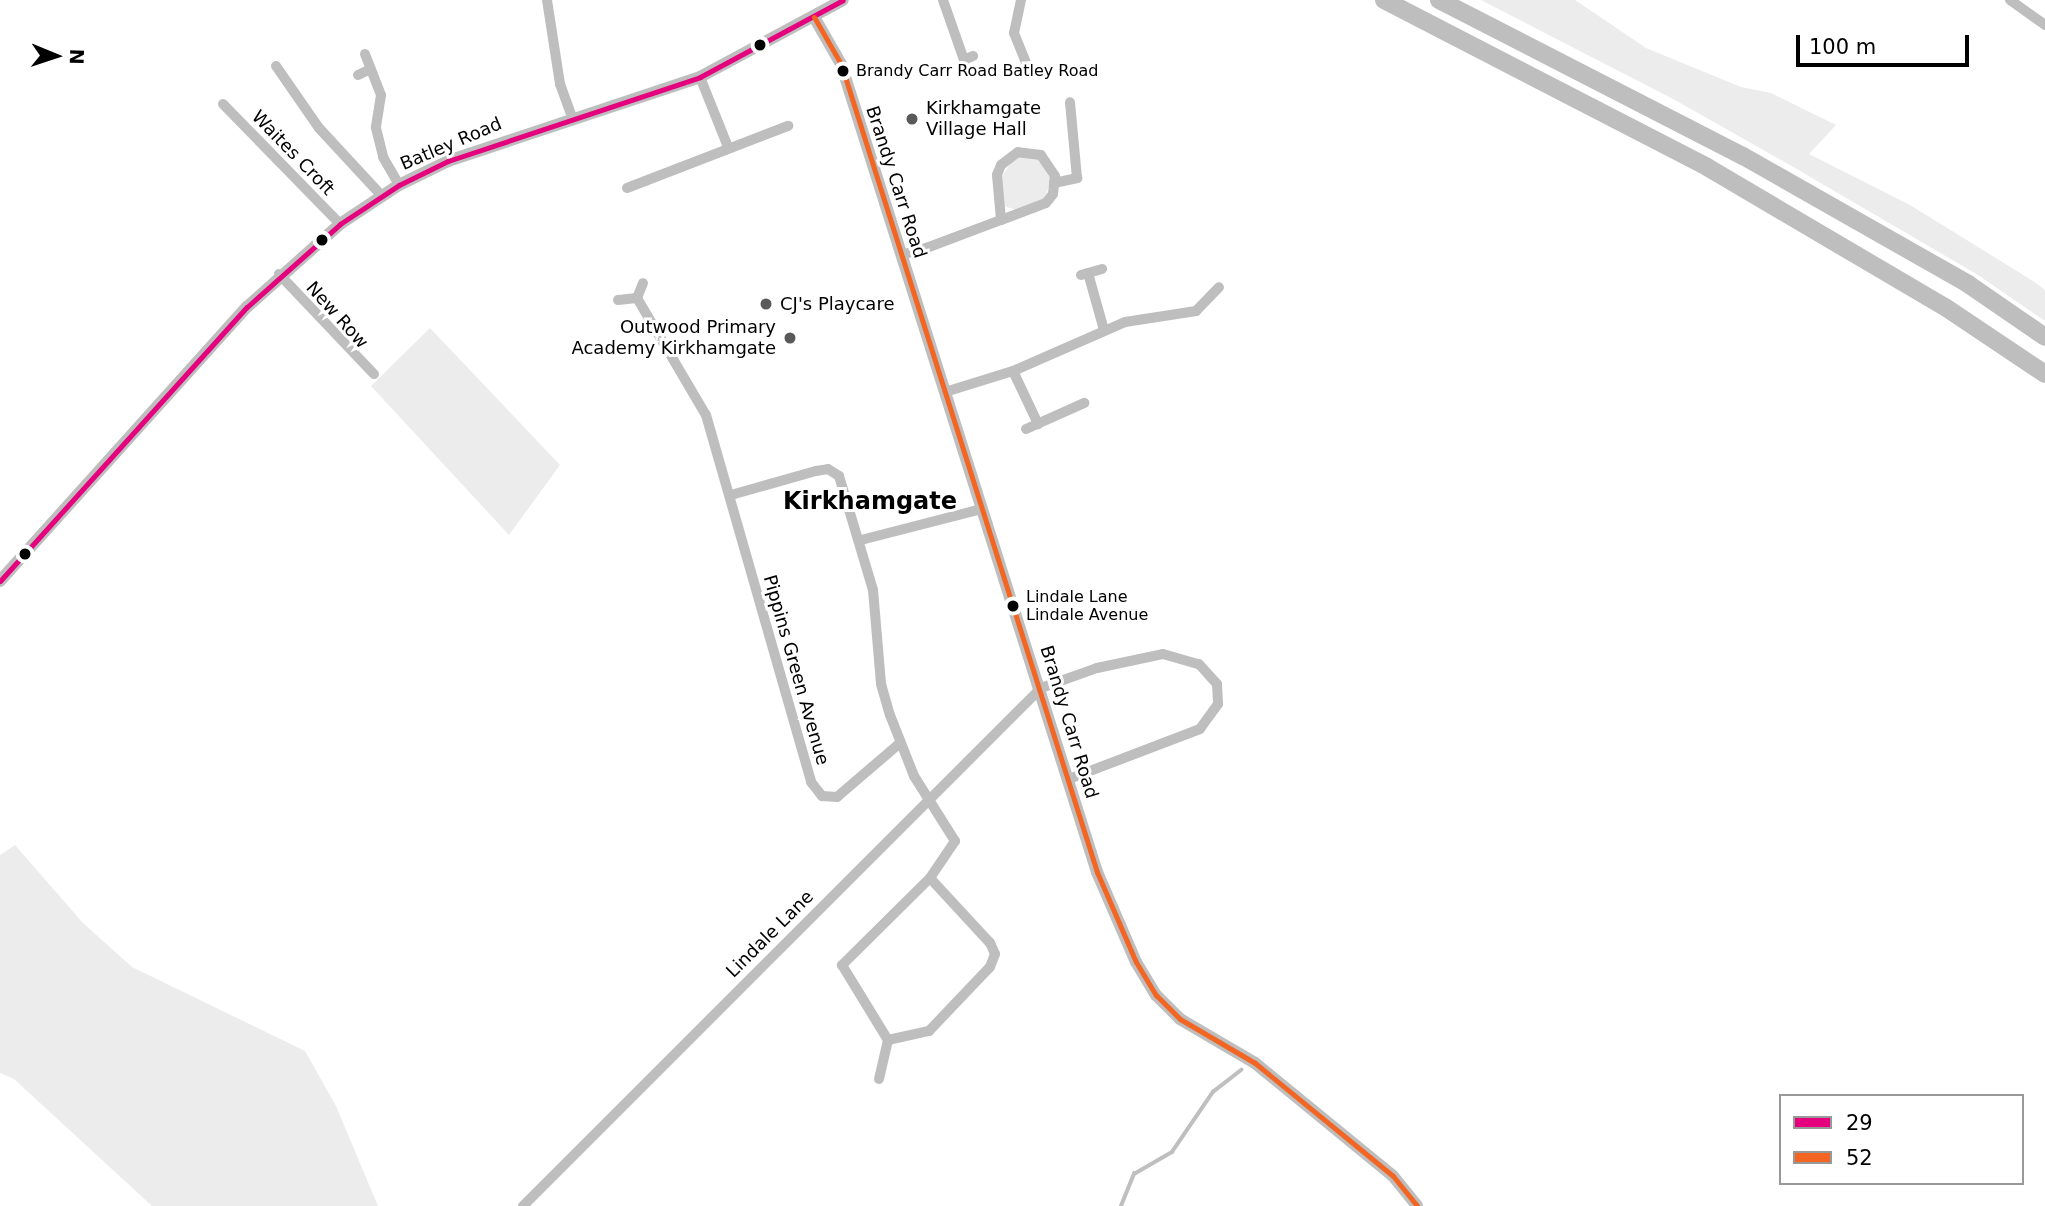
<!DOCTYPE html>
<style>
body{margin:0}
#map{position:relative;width:2045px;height:1206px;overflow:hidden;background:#fff;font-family:"DejaVu Sans",sans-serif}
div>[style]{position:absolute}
.green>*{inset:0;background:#ececec}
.stream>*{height:3.5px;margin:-1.75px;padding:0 1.75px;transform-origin:1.75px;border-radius:1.75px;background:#bfbfbf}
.minor>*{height:10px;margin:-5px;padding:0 5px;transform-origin:5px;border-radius:5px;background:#bebebe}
.tertiary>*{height:12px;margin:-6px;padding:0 6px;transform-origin:6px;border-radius:6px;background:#bebebe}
.motorway>*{height:18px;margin:-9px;padding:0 9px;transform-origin:9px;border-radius:9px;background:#bebebe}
.bus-1>*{height:5px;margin:-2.5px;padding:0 2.5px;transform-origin:2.5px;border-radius:2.5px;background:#e5007d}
.bus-2>*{height:5px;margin:-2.5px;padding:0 2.5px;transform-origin:2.5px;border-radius:2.5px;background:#f26522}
.dots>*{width:19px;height:19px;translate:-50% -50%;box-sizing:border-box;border:4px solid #fff;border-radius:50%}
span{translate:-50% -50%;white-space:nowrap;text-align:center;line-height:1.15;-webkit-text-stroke:6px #fff;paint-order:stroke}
.bus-label{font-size:16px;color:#000}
.left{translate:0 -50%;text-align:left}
.poi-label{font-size:18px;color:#000}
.right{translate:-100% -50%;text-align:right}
.street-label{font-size:18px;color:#000}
.district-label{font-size:24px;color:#000;font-weight:700}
.legend{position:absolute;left:1779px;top:1094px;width:245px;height:91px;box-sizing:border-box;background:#fff;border:2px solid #999;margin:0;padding:9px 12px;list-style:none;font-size:21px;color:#000}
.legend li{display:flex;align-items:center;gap:14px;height:35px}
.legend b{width:35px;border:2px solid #999}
.north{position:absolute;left:21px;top:21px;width:70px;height:70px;-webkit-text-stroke:5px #fff;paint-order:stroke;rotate:92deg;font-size:19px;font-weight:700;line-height:28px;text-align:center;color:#000}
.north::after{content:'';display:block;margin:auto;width:24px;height:32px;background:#000;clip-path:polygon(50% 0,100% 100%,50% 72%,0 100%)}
.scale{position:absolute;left:1796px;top:35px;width:173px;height:32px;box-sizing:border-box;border:4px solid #000;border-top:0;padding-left:9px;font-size:21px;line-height:24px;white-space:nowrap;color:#000;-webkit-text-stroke:5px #fff;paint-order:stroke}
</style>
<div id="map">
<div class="green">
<div style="clip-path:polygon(1481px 0,1575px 0,1646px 48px,1741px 87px,1771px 93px,1836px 125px,1809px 154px,1910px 205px,2033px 281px,2045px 290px,2045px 321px,1978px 275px,1795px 168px,1675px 100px)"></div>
<div style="clip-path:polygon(1022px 155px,1038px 158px,1051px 180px,1045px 198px,1016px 210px,1004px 206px,1001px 178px,1013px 159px)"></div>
<div style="clip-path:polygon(430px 328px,560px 465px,509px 535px,371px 386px)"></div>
<div style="clip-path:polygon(15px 845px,83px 923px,132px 967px,305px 1051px,336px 1106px,378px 1206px,152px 1206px,14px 1079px,0 1073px,0 855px)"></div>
</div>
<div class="stream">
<div style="left:1121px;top:1206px;width:35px;rotate:-68deg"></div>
<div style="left:1134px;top:1174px;width:44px;rotate:-30.1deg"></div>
<div style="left:1172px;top:1152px;width:73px;rotate:-55.7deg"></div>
<div style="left:1213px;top:1092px;width:36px;rotate:-38deg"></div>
</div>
<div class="minor">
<div style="left:547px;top:0;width:85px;rotate:81.2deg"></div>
<div style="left:560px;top:84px;width:35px;rotate:70deg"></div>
<div style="left:943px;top:0;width:64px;rotate:70.7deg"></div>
<div style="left:964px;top:60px;width:10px;rotate:-24deg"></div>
<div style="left:1021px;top:0;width:34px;rotate:102deg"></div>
<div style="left:1014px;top:33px;width:32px;rotate:68deg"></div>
<div style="left:2010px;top:0;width:43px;rotate:35.5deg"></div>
<div style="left:365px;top:54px;width:44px;rotate:68.7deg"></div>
<div style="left:381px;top:95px;width:33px;rotate:99deg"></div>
<div style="left:376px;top:128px;width:30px;rotate:76deg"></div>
<div style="left:383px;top:157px;width:32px;rotate:60deg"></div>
<div style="left:276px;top:66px;width:75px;rotate:55.3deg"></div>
<div style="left:319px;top:128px;width:93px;rotate:47.2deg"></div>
<div style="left:358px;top:75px;width:14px;rotate:-25deg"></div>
<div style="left:700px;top:77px;width:75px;rotate:68.2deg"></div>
<div style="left:223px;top:104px;width:168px;rotate:45.7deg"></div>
<div style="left:1054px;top:183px;width:24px;rotate:-12deg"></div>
<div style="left:1077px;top:178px;width:76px;rotate:-95.3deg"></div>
<div style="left:627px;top:188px;width:173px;rotate:-21.1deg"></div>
<div style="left:901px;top:255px;width:29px;rotate:-16deg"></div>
<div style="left:929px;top:247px;width:77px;rotate:-20.6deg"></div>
<div style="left:1001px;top:220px;width:48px;rotate:-20.7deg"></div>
<div style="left:1046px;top:203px;width:11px;rotate:-52deg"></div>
<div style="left:1053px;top:194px;width:18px;rotate:-84deg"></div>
<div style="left:1055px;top:176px;width:25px;rotate:-124deg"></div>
<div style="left:1041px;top:155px;width:23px;rotate:-173deg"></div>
<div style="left:1018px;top:152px;width:21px;rotate:143deg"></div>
<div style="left:1001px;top:165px;width:11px;rotate:112deg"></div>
<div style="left:997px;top:175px;width:45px;rotate:84.9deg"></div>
<div style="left:1088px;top:273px;width:59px;rotate:74.3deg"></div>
<div style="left:279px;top:274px;width:138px;rotate:46.5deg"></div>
<div style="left:1081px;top:275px;width:22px;rotate:-16deg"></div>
<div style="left:637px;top:298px;width:136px;rotate:59.5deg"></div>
<div style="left:706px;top:415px;width:382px;rotate:74deg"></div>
<div style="left:811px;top:782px;width:18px;rotate:52deg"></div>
<div style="left:822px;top:796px;width:15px;rotate:4deg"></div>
<div style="left:837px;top:797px;width:83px;rotate:-40.6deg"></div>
<div style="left:618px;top:300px;width:19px;rotate:-6deg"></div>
<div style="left:637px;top:298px;width:16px;rotate:-68deg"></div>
<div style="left:1013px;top:371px;width:59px;rotate:64.7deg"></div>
<div style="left:945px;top:392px;width:71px;rotate:-17.2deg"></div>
<div style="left:1013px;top:371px;width:122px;rotate:-23.6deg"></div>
<div style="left:1125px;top:322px;width:72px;rotate:-8.8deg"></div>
<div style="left:1196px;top:311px;width:33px;rotate:-46deg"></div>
<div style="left:1026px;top:429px;width:64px;rotate:-24.1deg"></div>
<div style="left:731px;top:495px;width:88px;rotate:-15.8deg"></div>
<div style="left:816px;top:471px;width:12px;rotate:-9deg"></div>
<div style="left:828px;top:469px;width:13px;rotate:32deg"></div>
<div style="left:839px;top:476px;width:119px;rotate:73.4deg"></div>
<div style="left:873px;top:590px;width:94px;rotate:85.1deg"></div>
<div style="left:881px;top:684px;width:32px;rotate:74deg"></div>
<div style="left:890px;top:715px;width:66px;rotate:68.5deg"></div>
<div style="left:914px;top:776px;width:77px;rotate:57.8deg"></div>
<div style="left:955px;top:841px;width:45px;rotate:124deg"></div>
<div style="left:930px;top:878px;width:124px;rotate:135.3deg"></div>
<div style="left:842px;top:965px;width:88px;rotate:58.5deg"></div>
<div style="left:888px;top:1040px;width:42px;rotate:-12.4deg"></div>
<div style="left:929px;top:1031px;width:88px;rotate:-46.4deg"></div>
<div style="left:990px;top:967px;width:14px;rotate:-69deg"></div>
<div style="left:995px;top:954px;width:12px;rotate:-114deg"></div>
<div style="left:990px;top:943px;width:88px;rotate:-132.7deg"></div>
<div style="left:861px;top:540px;width:125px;rotate:-14.4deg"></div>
<div style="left:879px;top:1079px;width:40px;rotate:-77deg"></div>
<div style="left:523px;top:1206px;width:733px;rotate:-45deg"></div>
<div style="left:1041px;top:688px;width:59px;rotate:-19.7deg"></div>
<div style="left:1097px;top:668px;width:67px;rotate:-12deg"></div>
<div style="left:1163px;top:654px;width:37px;rotate:16deg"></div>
<div style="left:1199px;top:664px;width:27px;rotate:48deg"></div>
<div style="left:1217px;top:684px;width:20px;rotate:87deg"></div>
<div style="left:1218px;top:704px;width:31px;rotate:126deg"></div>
<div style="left:1200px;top:729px;width:140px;rotate:159.1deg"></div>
</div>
<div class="tertiary">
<div style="left:814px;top:17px;width:54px;rotate:60.1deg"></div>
<div style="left:841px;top:64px;width:848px;rotate:72.42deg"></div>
<div style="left:1097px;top:872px;width:98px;rotate:66.6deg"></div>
<div style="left:1136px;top:962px;width:39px;rotate:59deg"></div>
<div style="left:1156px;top:995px;width:34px;rotate:45deg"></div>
<div style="left:1180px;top:1019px;width:87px;rotate:30.4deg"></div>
<div style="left:1255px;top:1063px;width:178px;rotate:39.3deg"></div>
<div style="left:1393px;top:1176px;width:38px;rotate:51deg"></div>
<div style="left:0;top:581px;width:369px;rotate:-48deg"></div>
<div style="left:247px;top:307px;width:125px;rotate:-41.7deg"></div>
<div style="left:340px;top:224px;width:71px;rotate:-33.5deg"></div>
<div style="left:399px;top:185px;width:55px;rotate:-26.1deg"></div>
<div style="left:448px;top:161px;width:266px;rotate:-18.4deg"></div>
<div style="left:700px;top:77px;width:162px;rotate:-28.3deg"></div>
</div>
<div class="motorway">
<div style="left:1384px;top:0;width:364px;rotate:27.3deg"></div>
<div style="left:1707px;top:167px;width:276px;rotate:30.5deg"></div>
<div style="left:1945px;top:307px;width:120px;rotate:33.8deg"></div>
<div style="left:1439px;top:0;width:342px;rotate:27.2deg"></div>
<div style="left:1743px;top:156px;width:259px;rotate:29.6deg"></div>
<div style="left:1968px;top:284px;width:93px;rotate:34.5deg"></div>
</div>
<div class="bus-1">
<div style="left:0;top:581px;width:369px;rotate:-48deg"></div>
<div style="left:247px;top:307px;width:125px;rotate:-41.7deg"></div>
<div style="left:340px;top:224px;width:71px;rotate:-33.5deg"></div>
<div style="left:399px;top:185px;width:55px;rotate:-26.1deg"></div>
<div style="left:448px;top:161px;width:266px;rotate:-18.4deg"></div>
<div style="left:700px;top:77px;width:162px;rotate:-28.3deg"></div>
</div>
<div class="bus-2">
<div style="left:814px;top:17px;width:54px;rotate:60.1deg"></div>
<div style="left:841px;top:64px;width:848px;rotate:72.42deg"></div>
<div style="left:1097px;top:872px;width:98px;rotate:66.6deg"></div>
<div style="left:1136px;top:962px;width:39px;rotate:59deg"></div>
<div style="left:1156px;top:995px;width:34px;rotate:45deg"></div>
<div style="left:1180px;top:1019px;width:87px;rotate:30.4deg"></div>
<div style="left:1255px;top:1063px;width:178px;rotate:39.3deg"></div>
<div style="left:1393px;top:1176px;width:38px;rotate:51deg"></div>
</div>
<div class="dots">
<div style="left:760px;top:45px;background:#000"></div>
<div style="left:843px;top:71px;background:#000"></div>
<div style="left:912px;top:119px;background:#595959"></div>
<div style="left:322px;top:240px;background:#000"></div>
<div style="left:766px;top:304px;background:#595959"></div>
<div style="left:790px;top:338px;background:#595959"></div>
<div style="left:25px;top:554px;background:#000"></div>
<div style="left:1013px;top:606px;background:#000"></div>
</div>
<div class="bus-label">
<span class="left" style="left:856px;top:71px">Brandy Carr Road Batley Road</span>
<span class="left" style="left:1026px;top:606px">Lindale Lane<br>Lindale Avenue</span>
</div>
<div class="poi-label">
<span class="left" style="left:926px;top:119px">Kirkhamgate<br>Village Hall</span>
<span class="left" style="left:780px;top:304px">CJ's Playcare</span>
<span class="right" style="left:776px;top:338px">Outwood Primary<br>Academy Kirkhamgate</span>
</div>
<div class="street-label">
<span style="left:451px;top:144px;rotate:-23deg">Batley Road</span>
<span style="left:293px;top:153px;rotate:46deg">Waites Croft</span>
<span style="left:896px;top:182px;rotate:72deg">Brandy Carr Road</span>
<span style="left:337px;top:315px;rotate:48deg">New Row</span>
<span style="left:796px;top:670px;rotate:74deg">Pippins Green Avenue</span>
<span style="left:1069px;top:722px;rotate:73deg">Brandy Carr Road</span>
<span style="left:770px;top:934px;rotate:-45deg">Lindale Lane</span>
</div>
<div class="district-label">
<span style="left:870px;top:502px">Kirkhamgate</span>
</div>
<ul class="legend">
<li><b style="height:9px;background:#e5007d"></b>29</li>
<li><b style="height:9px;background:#f26522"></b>52</li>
</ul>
<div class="north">N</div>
<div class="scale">100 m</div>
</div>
